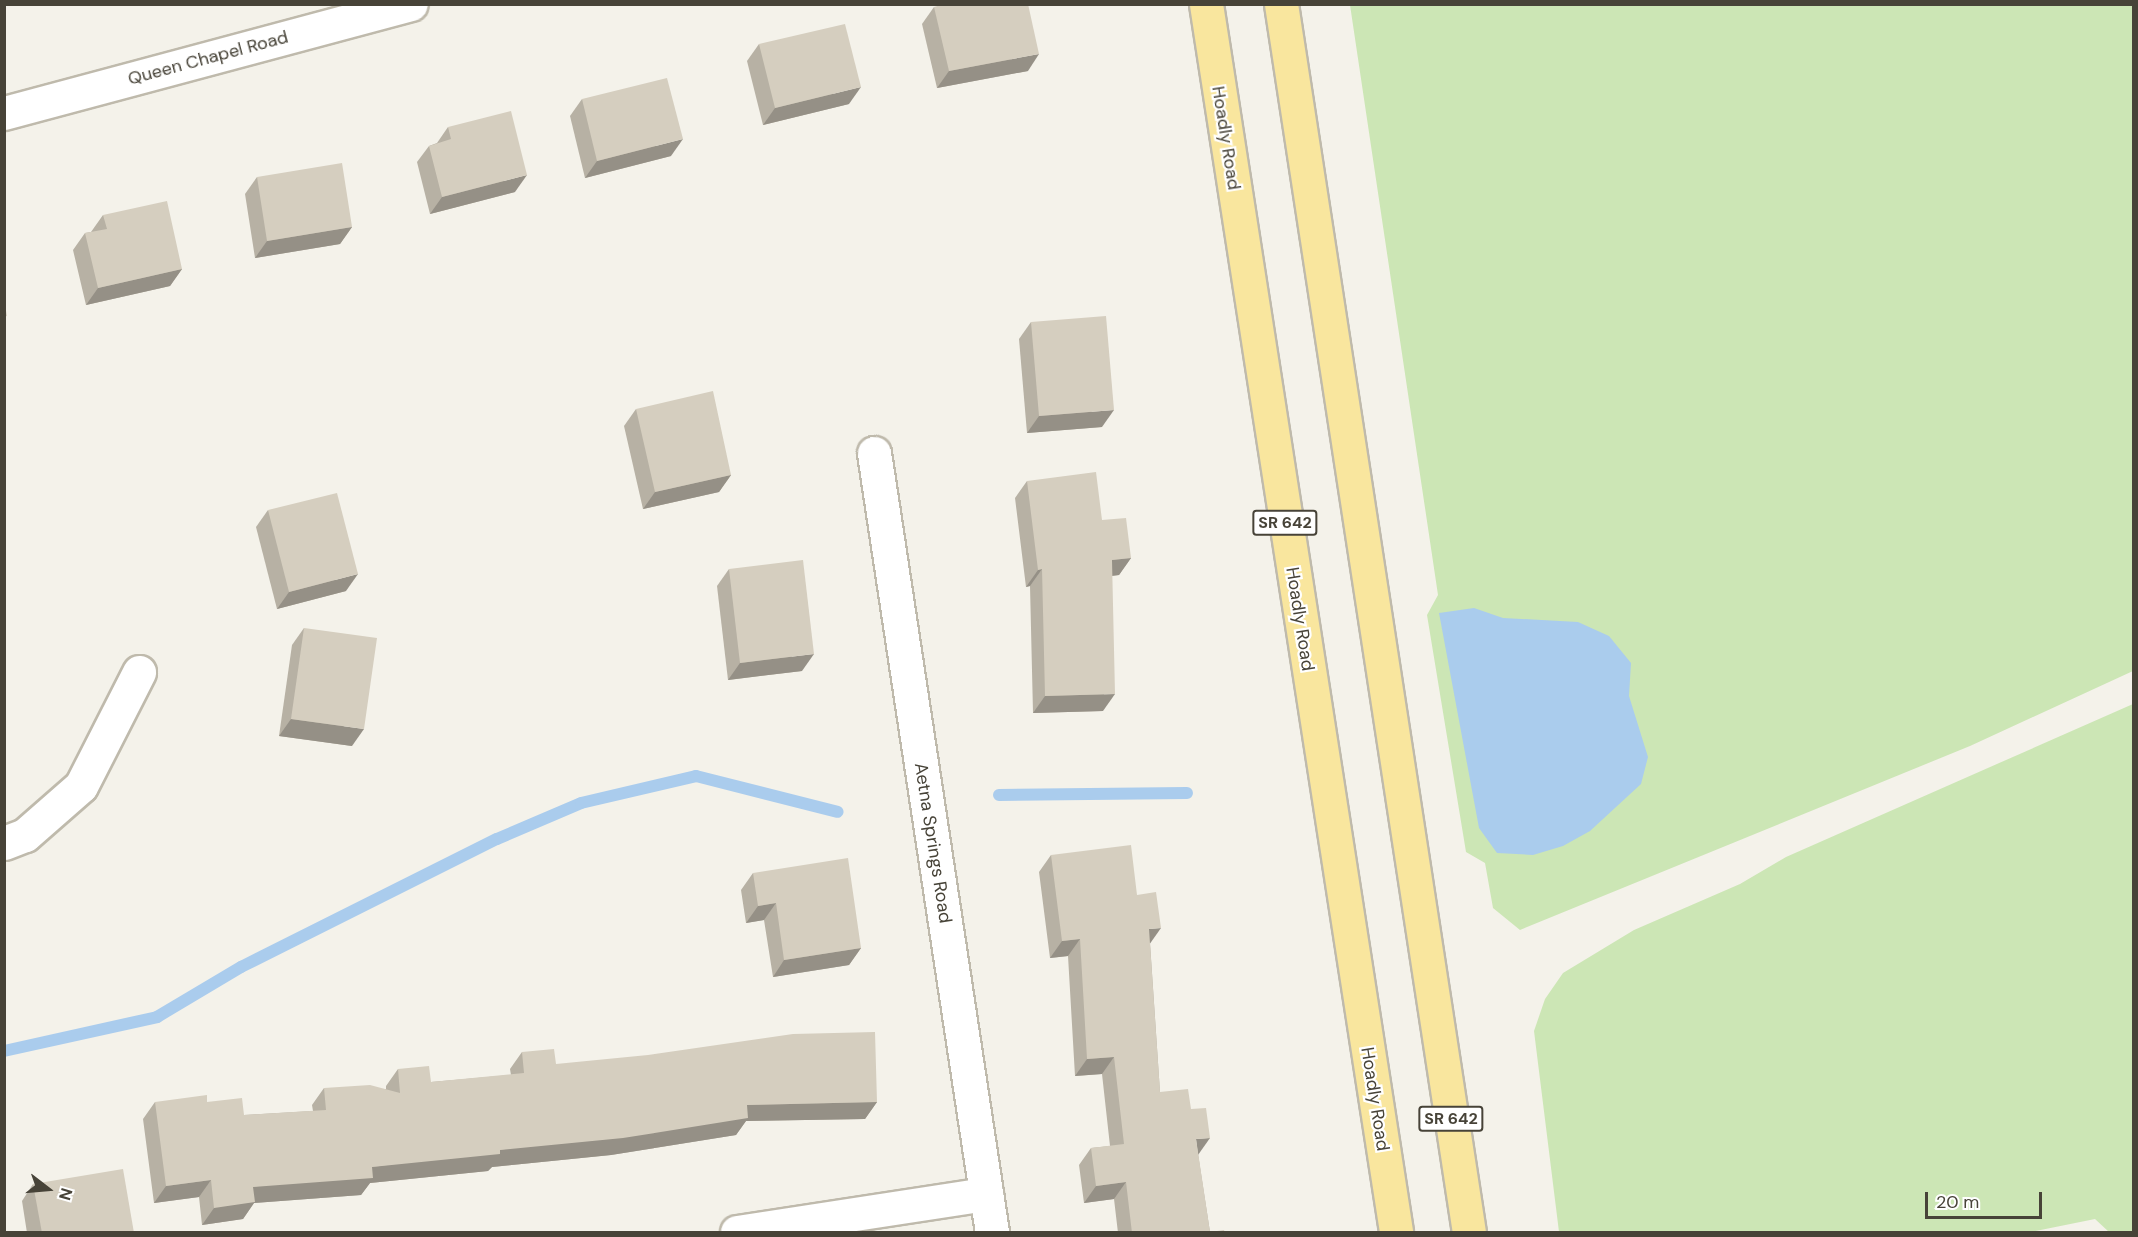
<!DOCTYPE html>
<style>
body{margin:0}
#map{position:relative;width:2138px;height:1237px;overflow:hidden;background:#f4f2ea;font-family:"DM Sans",sans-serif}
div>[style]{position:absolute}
.green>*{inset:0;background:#cce6b5}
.water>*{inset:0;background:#aacced}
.stream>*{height:12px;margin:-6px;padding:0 6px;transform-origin:6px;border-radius:6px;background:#aacced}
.roads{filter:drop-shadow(2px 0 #bfbaac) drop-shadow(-2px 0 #bfbaac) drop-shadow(0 2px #bfbaac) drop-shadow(0 -2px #bfbaac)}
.minor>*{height:33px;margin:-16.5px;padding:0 16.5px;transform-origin:16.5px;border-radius:16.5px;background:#fff}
.major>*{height:33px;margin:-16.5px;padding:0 16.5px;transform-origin:16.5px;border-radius:16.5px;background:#f9e69e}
.wall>*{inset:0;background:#b7b1a4}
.shaded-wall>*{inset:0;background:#959086}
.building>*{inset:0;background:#d5cebf}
span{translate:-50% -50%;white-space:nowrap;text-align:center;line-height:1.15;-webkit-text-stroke:4.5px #fff;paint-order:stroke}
.shield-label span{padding:2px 4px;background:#fff;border:2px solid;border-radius:4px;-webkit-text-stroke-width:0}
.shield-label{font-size:16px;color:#474338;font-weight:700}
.street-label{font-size:18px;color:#474338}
.frame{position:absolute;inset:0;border:6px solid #474338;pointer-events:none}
.north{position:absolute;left:18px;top:1159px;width:60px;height:60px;-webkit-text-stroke:4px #fff;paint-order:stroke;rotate:106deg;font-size:16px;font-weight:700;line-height:24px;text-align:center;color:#474338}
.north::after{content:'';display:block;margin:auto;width:21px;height:27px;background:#474338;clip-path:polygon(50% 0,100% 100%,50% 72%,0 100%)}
.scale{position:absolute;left:1925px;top:1192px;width:117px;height:27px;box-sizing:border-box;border:3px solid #474338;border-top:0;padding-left:8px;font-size:18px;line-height:21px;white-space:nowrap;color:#474338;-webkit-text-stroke:4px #fff;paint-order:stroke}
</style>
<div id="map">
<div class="green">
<div style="clip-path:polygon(1350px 5px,2133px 5px,2133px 671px,1970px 746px,1520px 930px,1493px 908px,1485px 863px,1466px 852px,1427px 615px,1438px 595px)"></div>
<div style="clip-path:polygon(2133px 704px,2133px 1232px,2109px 1232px,2095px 1219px,2031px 1232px,1559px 1232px,1534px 1031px,1545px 999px,1563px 973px,1634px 930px,1740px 884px,1786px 857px)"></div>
</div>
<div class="water">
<div style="clip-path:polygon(1474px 608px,1503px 618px,1578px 622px,1609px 636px,1631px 663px,1629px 696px,1648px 757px,1641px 784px,1590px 831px,1563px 846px,1533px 855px,1497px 853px,1479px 828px,1439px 613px)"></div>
</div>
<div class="stream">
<div style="left:999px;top:795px;width:188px;rotate:-0.6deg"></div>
<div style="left:4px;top:1051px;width:157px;rotate:-12.5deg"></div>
<div style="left:157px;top:1017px;width:98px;rotate:-30.8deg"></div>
<div style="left:241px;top:967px;width:286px;rotate:-26.6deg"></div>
<div style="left:497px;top:839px;width:91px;rotate:-23.2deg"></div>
<div style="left:581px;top:803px;width:118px;rotate:-13.2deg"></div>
<div style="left:696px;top:776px;width:146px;rotate:14.2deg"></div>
</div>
<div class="roads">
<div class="minor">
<div style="left:4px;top:113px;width:421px;rotate:-15deg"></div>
<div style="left:874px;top:453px;width:788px;rotate:81.39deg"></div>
<div style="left:4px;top:843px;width:22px;rotate:-21deg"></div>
<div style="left:25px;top:835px;width:74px;rotate:-41.2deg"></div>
<div style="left:81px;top:786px;width:128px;rotate:-63deg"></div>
<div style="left:737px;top:1232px;width:252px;rotate:-8.7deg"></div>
</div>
<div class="major">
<div style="left:1206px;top:4px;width:1243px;rotate:81.2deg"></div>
<div style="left:1281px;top:4px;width:1242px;rotate:81.3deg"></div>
</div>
</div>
<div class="wall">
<div style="clip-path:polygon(934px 7px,1028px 71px,937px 88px,922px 24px)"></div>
<div style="clip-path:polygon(759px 44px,849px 104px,763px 125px,747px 61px)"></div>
<div style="clip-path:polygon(582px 99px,671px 156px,585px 178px,570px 116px)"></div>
<div style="clip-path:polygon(448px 127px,515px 192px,430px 214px,417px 162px,429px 146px,437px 143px)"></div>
<div style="clip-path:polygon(257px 177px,352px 227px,340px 244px,255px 258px,245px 194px)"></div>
<div style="clip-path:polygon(103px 215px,182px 269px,170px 286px,86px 305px,73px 250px,85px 233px,91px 232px)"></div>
<div style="clip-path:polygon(1031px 322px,1102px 427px,1027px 433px,1019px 339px)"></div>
<div style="clip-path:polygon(636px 409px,731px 475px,719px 492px,643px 509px,624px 426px)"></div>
<div style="clip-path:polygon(1027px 481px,1102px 520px,1131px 558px,1119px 575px,1112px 576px,1103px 711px,1033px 713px,1030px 586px,1026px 587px,1015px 498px)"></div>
<div style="clip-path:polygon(268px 510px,346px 591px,277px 609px,256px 527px)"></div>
<div style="clip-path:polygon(729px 569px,802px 671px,728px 680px,717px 586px)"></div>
<div style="clip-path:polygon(304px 628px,352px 746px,279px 736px,292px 645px)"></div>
<div style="clip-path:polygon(1051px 855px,1137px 895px,1150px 943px,1160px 1092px,1198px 1154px,1210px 1232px,1225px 1233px,1118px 1233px,1114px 1199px,1084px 1203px,1079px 1165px,1091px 1148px,1110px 1146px,1102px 1074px,1075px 1076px,1068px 956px,1050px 958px,1039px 872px)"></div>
<div style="clip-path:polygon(753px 873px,861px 948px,849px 965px,773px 977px,764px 920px,746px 923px,741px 890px)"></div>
<div style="clip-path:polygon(522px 1052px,556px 1064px,877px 1102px,865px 1119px,746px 1121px,736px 1135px,611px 1155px,492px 1167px,488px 1171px,370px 1183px,361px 1195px,254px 1203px,243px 1219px,202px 1225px,199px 1197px,154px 1203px,143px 1119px,155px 1102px,207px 1102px,244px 1115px,313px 1111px,312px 1105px,324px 1088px,386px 1089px,386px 1086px,398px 1069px,431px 1082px,511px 1075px,510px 1069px)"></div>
<div style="clip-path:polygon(33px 1184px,134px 1233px,27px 1233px,22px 1201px)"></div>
</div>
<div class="shaded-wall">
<div style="clip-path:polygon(1039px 54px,1028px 71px,937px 88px,949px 71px)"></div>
<div style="clip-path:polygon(861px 87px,849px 104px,763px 125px,775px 108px)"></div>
<div style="clip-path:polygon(683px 139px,671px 156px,585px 178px,597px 161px)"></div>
<div style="clip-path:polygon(527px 175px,515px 192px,430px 214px,442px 197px)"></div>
<div style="clip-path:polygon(352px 227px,340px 244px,255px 258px,267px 241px)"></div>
<div style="clip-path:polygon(182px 269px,170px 286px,86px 305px,98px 288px)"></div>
<div style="clip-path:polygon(1114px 410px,1102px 427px,1027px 433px,1039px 416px)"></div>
<div style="clip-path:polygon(731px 475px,719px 492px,643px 509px,655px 492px)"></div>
<div style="clip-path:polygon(1131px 558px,1119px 575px,1100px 577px,1112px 560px)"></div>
<div style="clip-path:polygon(1042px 569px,1030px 586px,1026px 587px,1038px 570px)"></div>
<div style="clip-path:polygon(358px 574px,346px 591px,277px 609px,289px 592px)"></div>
<div style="clip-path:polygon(814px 654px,802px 671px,728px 680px,740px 663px)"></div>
<div style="clip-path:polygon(1115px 694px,1103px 711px,1033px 713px,1045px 696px)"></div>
<div style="clip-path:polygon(291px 719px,364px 729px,352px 746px,279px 736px)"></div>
<div style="clip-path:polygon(776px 903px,764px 920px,746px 923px,758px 906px)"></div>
<div style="clip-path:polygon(1161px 928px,1149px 945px,1149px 929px)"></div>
<div style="clip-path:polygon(1080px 939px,1068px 956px,1050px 958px,1062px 941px)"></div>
<div style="clip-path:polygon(861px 948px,849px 965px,773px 977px,784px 960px)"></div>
<div style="clip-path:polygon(1114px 1057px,1102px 1074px,1075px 1076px,1087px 1059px)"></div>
<div style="clip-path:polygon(877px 1102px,865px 1119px,746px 1121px,736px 1135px,611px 1155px,492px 1167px,488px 1171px,370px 1183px,361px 1195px,254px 1203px,243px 1219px,202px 1225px,214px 1208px,253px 1187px,372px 1167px,500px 1150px,747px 1105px)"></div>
<div style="clip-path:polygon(1210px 1138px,1198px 1155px,1196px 1139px)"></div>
<div style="clip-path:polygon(211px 1180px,199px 1197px,154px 1203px,166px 1186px)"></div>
<div style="clip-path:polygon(1126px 1182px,1114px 1199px,1084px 1203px,1096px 1186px)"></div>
</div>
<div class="building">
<div style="clip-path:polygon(944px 4px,1028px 4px,1039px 54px,949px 71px,934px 7px)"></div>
<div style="clip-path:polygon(845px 24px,861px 87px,775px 108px,759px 44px)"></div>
<div style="clip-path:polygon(667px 78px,683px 139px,597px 161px,582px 99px)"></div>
<div style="clip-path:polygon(511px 111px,527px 175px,442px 197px,429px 146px,451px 139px,448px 127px)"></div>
<div style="clip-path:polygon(342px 163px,352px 227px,267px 241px,257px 177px)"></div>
<div style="clip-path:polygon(167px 201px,182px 269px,98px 288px,85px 233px,107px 229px,103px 215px)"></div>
<div style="clip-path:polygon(4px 300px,7px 316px,4px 317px)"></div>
<div style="clip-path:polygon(1106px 316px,1114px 410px,1039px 416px,1031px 322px)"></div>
<div style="clip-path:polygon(713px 391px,731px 475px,655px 492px,636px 409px)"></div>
<div style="clip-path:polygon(1096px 472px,1102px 520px,1126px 518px,1131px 558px,1112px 560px,1115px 694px,1045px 696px,1042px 569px,1038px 570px,1027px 481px)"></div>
<div style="clip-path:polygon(337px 493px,358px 574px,289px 592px,268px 510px)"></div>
<div style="clip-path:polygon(803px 560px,814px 654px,740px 663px,729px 569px)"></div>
<div style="clip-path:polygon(304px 628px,377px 638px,364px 729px,291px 719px)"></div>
<div style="clip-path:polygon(1131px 845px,1137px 895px,1156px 892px,1161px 928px,1149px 929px,1160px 1092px,1188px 1089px,1191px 1109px,1206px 1108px,1210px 1138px,1196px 1139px,1210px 1232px,1224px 1230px,1225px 1233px,1132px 1233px,1126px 1182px,1096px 1186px,1091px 1148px,1124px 1144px,1114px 1057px,1087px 1059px,1080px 939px,1062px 941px,1051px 855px)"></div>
<div style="clip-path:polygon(848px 858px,861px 948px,784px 960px,776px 903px,758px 906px,753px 873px)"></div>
<div style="clip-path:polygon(875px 1032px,877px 1102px,747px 1105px,748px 1118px,623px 1138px,500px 1150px,500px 1154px,372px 1167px,373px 1178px,253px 1187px,255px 1202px,214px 1208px,211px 1180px,166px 1186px,155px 1102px,207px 1095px,207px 1102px,242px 1098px,244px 1115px,326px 1110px,324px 1088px,370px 1085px,400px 1093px,398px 1069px,429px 1066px,431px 1082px,524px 1073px,522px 1052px,554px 1049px,556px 1064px,648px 1055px,793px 1034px)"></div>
<div style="clip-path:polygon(123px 1169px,134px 1233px,42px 1233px,33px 1184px)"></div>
</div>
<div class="shield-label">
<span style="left:1285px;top:523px">SR 642</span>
<span style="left:1451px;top:1119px">SR 642</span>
</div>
<div class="street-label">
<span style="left:208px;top:58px;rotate:-15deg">Queen Chapel Road</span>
<span style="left:1226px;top:138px;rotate:81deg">Hoadly Road</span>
<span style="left:1300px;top:619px;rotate:81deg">Hoadly Road</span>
<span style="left:933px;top:843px;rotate:81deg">Aetna Springs Road</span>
<span style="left:1375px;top:1099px;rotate:81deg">Hoadly Road</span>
</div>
<div class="frame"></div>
<div class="north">N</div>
<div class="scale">20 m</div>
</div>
